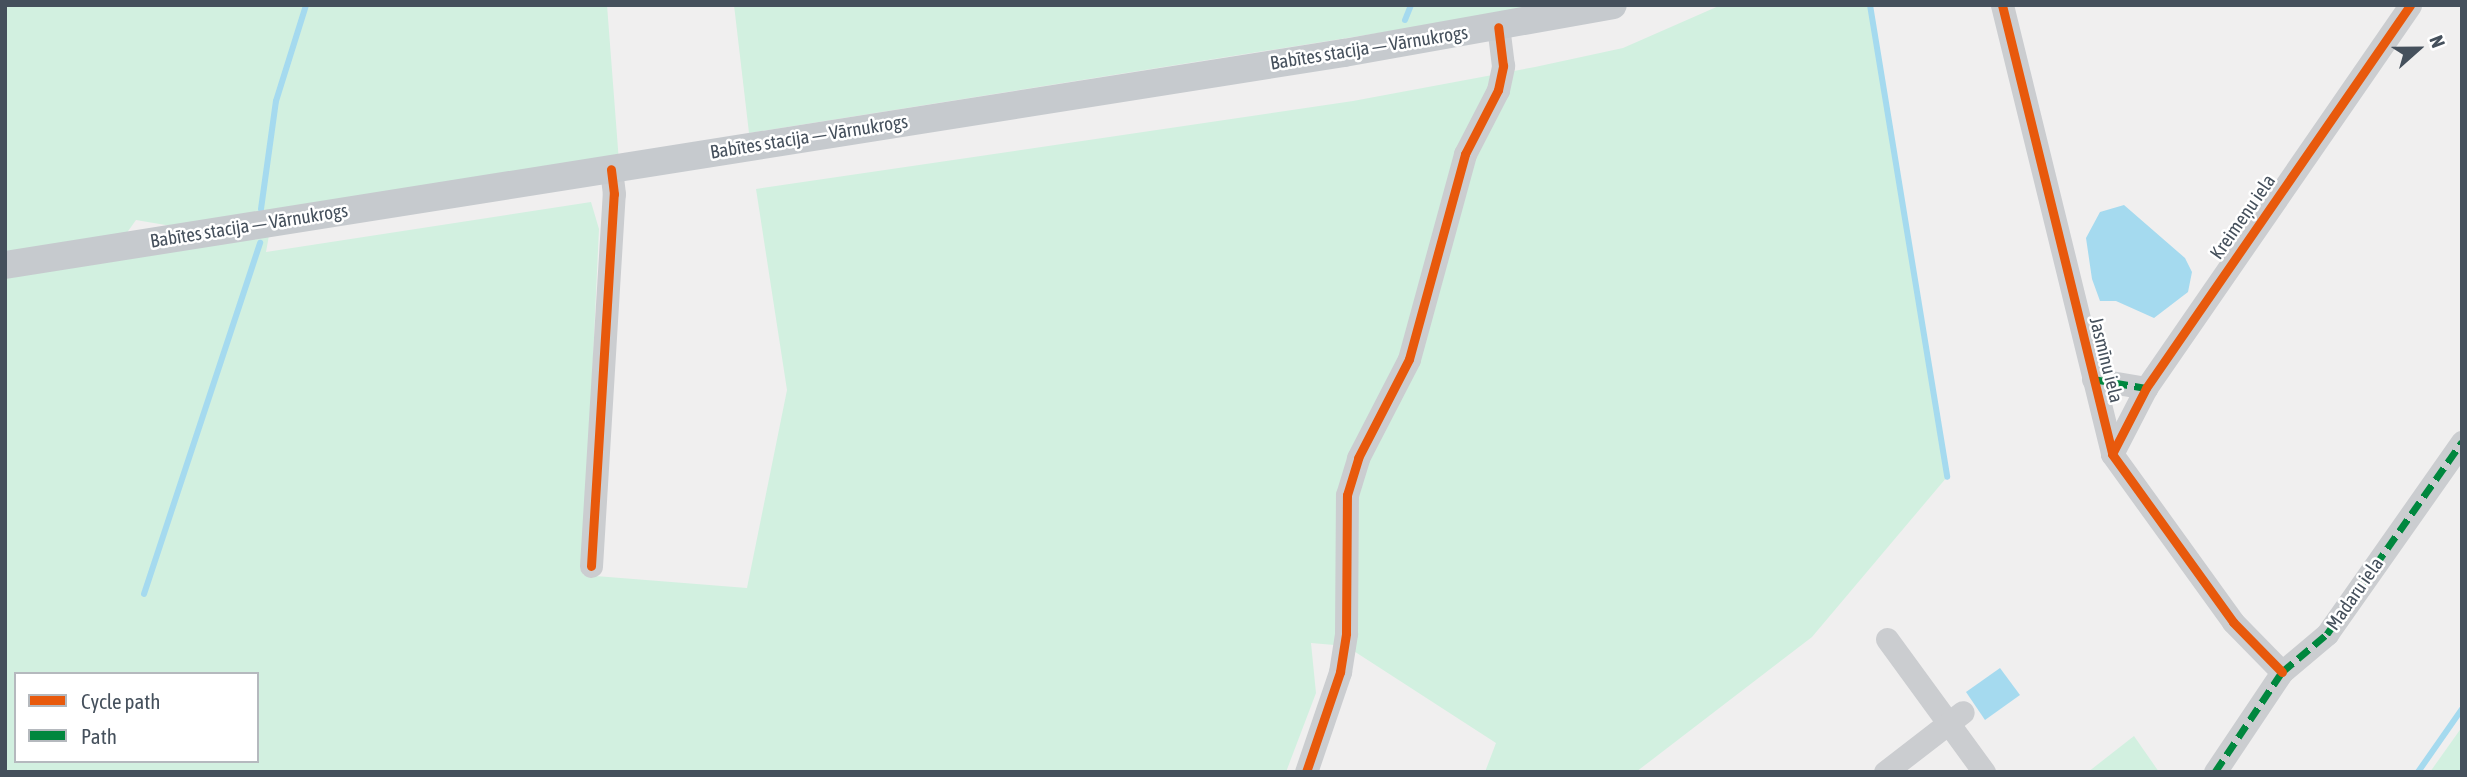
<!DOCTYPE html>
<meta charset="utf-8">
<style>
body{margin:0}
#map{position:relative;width:2467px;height:777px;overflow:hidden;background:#f0efef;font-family:"Asap Condensed",sans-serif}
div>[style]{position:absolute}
.green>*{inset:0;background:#d2f0e0}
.water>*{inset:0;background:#a5daef}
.stream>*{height:6px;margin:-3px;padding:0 3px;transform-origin:3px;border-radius:3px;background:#a5daef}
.minor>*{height:23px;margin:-11.5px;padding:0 11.5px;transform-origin:11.5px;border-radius:11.5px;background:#cbcdd0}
.major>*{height:28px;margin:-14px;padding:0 14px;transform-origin:14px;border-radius:14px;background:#c6cace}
.quiet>*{height:7px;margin-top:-3.5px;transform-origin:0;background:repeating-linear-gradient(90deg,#00873e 0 14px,transparent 0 21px)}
.cycleway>*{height:9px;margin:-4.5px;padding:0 4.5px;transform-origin:4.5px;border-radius:4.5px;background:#e8590c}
span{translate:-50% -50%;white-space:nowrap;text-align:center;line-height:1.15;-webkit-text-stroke:5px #fff;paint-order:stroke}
.street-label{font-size:19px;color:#45505c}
.frame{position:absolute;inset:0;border:7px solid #45505c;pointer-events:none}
.legend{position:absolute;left:14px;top:672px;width:245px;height:91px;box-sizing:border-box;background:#fff;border:2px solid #b5b9be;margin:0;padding:9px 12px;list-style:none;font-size:21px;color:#45505c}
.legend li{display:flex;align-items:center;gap:14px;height:35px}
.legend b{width:35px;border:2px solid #b5b9be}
.north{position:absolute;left:2383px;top:14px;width:70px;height:70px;-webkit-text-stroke:5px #fff;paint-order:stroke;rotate:69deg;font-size:19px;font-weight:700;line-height:28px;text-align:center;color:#45505c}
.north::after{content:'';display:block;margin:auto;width:24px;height:32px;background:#45505c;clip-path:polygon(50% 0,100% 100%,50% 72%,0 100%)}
</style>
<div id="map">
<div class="green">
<div style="clip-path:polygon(evenodd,5px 5px,607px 5px,619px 162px,273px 213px,266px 252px,591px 202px,599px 229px,583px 575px,747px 588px,787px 390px,756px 189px,1353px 101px,1535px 67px,1623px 48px,1721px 5px,1870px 5px,1947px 477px,1812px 637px,1636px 772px,1485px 772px,1496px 743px,1346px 646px,1311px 643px,1316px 693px,1286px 772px,5px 772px,5px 278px,195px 230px,136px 220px,126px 234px,5px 252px,5px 5px,16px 674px,257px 674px,257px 761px,16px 761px,16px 674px)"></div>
<div style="clip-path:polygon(734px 5px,1554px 5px,749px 133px)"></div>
<div style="clip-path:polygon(2462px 727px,2462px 772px,2430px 772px)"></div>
<div style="clip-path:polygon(2134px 736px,2159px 772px,2088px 772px)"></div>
</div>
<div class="water">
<div style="clip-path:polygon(2124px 205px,2185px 258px,2192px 272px,2188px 292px,2154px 318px,2116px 301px,2100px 301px,2092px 279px,2086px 238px,2100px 212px)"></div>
<div style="clip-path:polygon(2000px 668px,2020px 695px,1985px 720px,1966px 692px)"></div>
</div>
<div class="stream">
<div style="left:1870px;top:5px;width:478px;rotate:80.7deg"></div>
<div style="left:1405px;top:20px;width:16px;rotate:-68deg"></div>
<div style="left:261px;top:209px;width:109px;rotate:-82.1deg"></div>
<div style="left:276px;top:101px;width:101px;rotate:-72.6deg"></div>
<div style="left:144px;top:594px;width:370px;rotate:-71.7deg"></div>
<div style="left:2418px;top:772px;width:77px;rotate:-55.1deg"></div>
</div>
<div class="minor">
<div style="left:2002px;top:5px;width:462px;rotate:76.2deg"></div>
<div style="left:2112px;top:454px;width:207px;rotate:54.2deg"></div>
<div style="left:2233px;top:622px;width:70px;rotate:45.6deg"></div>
<div style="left:2093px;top:379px;width:54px;rotate:9.6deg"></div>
<div style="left:2112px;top:454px;width:74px;rotate:-62.7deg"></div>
<div style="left:2146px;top:388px;width:465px;rotate:-55.4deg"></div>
<div style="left:591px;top:566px;width:373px;rotate:-86.5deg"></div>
<div style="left:614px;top:194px;width:25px;rotate:-97deg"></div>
<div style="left:1887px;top:639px;width:165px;rotate:53.9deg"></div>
<div style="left:1306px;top:772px;width:106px;rotate:-71.2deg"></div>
<div style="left:1340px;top:672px;width:39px;rotate:-81deg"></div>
<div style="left:1346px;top:633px;width:138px;rotate:-89.6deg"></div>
<div style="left:1347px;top:495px;width:39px;rotate:-73deg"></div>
<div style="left:1358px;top:458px;width:111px;rotate:-62.7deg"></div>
<div style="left:1409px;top:359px;width:213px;rotate:-74.7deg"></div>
<div style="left:1465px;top:154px;width:72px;rotate:-62.7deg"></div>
<div style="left:1498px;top:90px;width:25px;rotate:-78deg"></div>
<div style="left:1503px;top:66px;width:39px;rotate:-97deg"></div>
<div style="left:1885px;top:772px;width:98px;rotate:-37.6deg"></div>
<div style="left:2215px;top:772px;width:120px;rotate:-56.2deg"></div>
<div style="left:2282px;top:672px;width:59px;rotate:-40.2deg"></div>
<div style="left:2327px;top:634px;width:235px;rotate:-54.9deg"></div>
</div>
<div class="major">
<div style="left:5px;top:265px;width:1356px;rotate:-9deg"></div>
<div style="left:1344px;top:53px;width:273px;rotate:-10.1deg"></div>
</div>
<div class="quiet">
<div style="left:2093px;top:379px;width:54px;rotate:9.6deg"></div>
<div style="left:2215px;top:772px;width:120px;rotate:-56.2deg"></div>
<div style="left:2282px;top:672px;width:59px;rotate:-40.2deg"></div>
<div style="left:2327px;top:634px;width:235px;rotate:-54.9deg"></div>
</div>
<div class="cycleway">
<div style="left:2002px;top:5px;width:462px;rotate:76.2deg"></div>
<div style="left:2112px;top:454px;width:207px;rotate:54.2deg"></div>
<div style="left:2233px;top:622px;width:70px;rotate:45.6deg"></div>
<div style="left:2112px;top:454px;width:74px;rotate:-62.7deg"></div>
<div style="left:2146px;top:388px;width:465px;rotate:-55.4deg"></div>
<div style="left:591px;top:566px;width:373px;rotate:-86.5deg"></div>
<div style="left:614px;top:194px;width:25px;rotate:-97deg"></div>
<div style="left:1306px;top:772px;width:106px;rotate:-71.2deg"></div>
<div style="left:1340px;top:672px;width:39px;rotate:-81deg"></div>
<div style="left:1346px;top:633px;width:138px;rotate:-89.6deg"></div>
<div style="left:1347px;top:495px;width:39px;rotate:-73deg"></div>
<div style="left:1358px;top:458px;width:111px;rotate:-62.7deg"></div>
<div style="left:1409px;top:359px;width:213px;rotate:-74.7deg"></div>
<div style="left:1465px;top:154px;width:72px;rotate:-62.7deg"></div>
<div style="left:1498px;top:90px;width:25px;rotate:-78deg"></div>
<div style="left:1503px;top:66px;width:39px;rotate:-97deg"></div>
</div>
<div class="street-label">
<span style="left:1369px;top:48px;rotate:-9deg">Babītes stacija — Vārnukrogs</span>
<span style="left:809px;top:137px;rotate:-9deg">Babītes stacija — Vārnukrogs</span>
<span style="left:2243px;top:217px;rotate:-55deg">Kreimeņu iela</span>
<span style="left:249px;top:226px;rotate:-9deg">Babītes stacija — Vārnukrogs</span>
<span style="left:2106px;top:360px;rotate:76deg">Jasmīnu iela</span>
<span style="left:2355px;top:594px;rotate:-55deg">Madaru iela</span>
</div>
<div class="frame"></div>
<ul class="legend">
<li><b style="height:9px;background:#e8590c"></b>Cycle path</li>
<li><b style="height:9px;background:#00873e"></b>Path</li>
</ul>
<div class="north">N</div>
</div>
